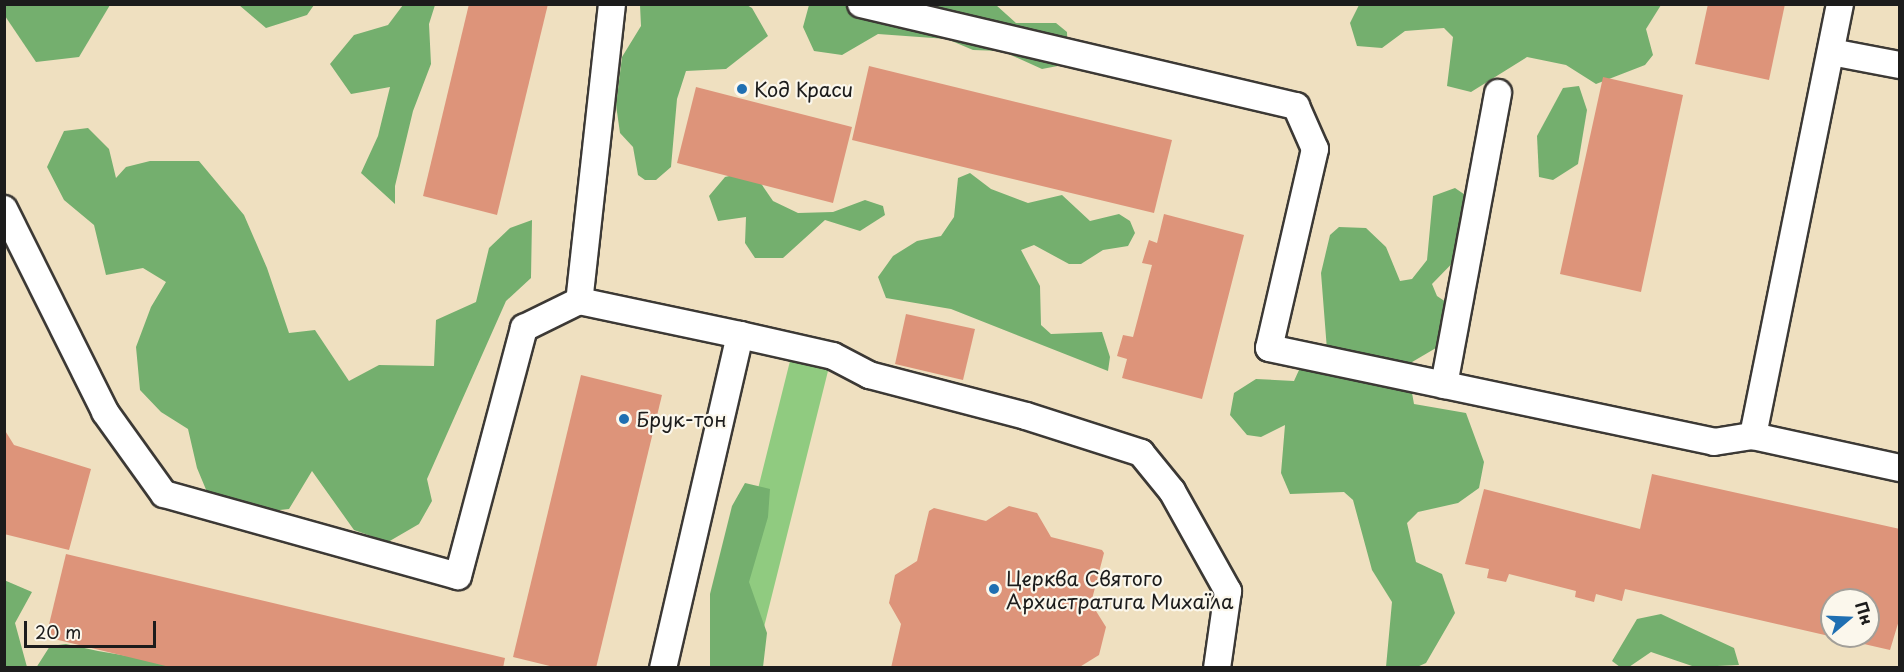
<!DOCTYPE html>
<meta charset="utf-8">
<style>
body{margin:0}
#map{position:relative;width:1904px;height:672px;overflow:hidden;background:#efe0c0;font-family:"Playpen Sans",sans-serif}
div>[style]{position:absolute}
.green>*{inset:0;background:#90cb80}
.forest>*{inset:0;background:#74af6e}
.building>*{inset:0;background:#dd947a}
.roads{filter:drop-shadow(2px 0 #3c3935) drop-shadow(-2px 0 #3c3935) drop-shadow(0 2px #3c3935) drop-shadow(0 -2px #3c3935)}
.lane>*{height:26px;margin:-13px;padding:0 13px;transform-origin:13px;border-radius:13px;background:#fff}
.dots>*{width:16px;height:16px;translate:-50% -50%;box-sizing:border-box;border:3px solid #fbf7ec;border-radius:50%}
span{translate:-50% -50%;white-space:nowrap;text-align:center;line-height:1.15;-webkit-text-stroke:4.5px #fbf7ec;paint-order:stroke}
.poi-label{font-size:20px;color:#1c1c1c}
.left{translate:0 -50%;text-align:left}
.frame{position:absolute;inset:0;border:6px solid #1c1c1c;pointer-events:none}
.north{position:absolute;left:1820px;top:588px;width:60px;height:60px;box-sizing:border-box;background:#fbf7ec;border:2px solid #a29f99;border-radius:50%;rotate:71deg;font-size:16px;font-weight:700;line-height:24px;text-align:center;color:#1c1c1c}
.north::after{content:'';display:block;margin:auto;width:21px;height:27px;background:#1f6fb2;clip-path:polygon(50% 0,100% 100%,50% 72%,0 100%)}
.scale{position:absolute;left:24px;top:621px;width:132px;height:27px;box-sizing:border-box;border:3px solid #1c1c1c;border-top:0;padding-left:8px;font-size:18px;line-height:21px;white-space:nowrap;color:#1c1c1c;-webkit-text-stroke:4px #fbf7ec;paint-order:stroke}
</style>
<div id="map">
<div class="green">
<div style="clip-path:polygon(791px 357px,829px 367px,754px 667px,713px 668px)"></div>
</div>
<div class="forest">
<div style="clip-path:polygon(745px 4px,752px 8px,768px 36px,726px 69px,686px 71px,677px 99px,671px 167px,656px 180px,645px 180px,638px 175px,633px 147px,620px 133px,616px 105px,622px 57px,641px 26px,640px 5px)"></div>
<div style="clip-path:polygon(4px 5px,5px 4px,110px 5px,79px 57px,36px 62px,5px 16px)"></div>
<div style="clip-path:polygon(239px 5px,238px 5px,314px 5px,307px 15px,266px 28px)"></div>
<div style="clip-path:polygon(403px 5px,435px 5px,429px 24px,431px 64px,413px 111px,395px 186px,395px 204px,361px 173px,378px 136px,390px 87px,351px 94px,330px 64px,354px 35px,388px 25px)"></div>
<div style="clip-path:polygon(809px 5px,996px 5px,1016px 23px,1056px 23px,1067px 32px,1068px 64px,1042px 69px,1002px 51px,973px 50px,947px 39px,878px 34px,842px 55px,814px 51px,803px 27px)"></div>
<div style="clip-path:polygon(1359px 5px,1661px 5px,1646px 29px,1653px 55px,1645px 65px,1596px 84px,1566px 65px,1527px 57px,1471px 92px,1447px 86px,1453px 37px,1444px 28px,1405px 31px,1382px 48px,1357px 46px,1350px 23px)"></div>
<div style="clip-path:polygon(1579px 86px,1587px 110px,1578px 164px,1553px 180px,1539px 177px,1537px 136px,1563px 88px)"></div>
<div style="clip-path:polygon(88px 128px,109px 149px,116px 178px,126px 167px,150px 161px,199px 161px,244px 215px,267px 268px,289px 333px,315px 330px,349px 381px,379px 365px,434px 366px,436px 320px,476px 302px,489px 248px,510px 228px,532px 220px,531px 278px,506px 301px,427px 479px,432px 501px,419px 524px,388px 542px,354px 530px,312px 471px,289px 509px,243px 514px,207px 492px,197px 468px,188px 429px,161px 412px,140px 390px,136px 347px,151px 307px,166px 282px,143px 268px,106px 275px,94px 225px,64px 200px,47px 167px,64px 131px)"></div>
<div style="clip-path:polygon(743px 173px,760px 182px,773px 201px,798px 213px,833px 212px,865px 200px,883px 206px,885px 215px,860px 231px,825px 220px,783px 258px,755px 258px,745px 243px,746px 217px,718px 221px,709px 196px,725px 177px)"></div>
<div style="clip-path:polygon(970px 173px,991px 189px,1028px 203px,1062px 195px,1090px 221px,1119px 214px,1130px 221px,1135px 233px,1128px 246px,1103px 250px,1081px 264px,1069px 264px,1034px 245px,1021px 250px,1040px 286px,1041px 325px,1051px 334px,1102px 332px,1110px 357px,1108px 371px,951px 309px,886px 298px,878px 277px,893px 256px,917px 241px,941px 236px,954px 217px,958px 178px)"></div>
<div style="clip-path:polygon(1455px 188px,1477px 203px,1471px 244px,1432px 284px,1437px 296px,1458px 310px,1458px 335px,1407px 365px,1414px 404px,1466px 413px,1484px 462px,1479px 488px,1458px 503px,1418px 512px,1407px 523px,1416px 562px,1442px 574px,1455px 613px,1426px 663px,1417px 667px,1386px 667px,1392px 602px,1372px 570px,1353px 500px,1344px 492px,1290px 494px,1281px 473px,1285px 425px,1261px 437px,1247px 435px,1230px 415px,1234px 393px,1256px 379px,1294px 381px,1299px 370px,1322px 362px,1327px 350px,1321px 273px,1330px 235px,1339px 227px,1366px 228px,1386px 247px,1400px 281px,1412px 279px,1427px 260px,1433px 196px)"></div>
<div style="clip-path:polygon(745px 483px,770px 489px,768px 517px,749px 582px,767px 633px,763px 667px,710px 667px,710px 594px,732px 506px)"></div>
<div style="clip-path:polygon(4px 580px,32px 592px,15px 623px,27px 667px,5px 667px)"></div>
<div style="clip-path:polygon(1661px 614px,1734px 648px,1739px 665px,1695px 667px,1651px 652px,1629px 667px,1620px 667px,1612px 661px,1637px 619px)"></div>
<div style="clip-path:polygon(66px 644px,98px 651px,193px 667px,36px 668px,50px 646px)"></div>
</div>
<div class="building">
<div style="clip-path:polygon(469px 4px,548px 4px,497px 215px,423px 196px)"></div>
<div style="clip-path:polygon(1708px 4px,1785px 4px,1769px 80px,1695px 64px)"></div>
<div style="clip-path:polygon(869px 66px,1172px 140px,1154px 213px,852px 140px)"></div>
<div style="clip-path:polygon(1603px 77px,1683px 95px,1641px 292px,1560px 274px)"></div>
<div style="clip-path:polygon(696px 87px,852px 127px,833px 203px,677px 163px)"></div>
<div style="clip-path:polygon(1164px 214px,1244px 235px,1202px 399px,1122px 378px,1127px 359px,1117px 356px,1123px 335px,1133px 337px,1152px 265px,1142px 263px,1149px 240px,1157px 243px)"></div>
<div style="clip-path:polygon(906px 314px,975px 329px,963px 380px,895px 364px)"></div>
<div style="clip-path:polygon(581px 375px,662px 395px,596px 668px,558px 668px,513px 657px)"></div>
<div style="clip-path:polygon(4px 429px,14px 445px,91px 469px,69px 550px,4px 534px)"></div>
<div style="clip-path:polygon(evenodd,1652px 474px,1900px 529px,1900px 617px,1890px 650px,1625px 589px,1622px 601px,1596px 594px,1594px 602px,1575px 597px,1576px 591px,1509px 574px,1506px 582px,1487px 578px,1489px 569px,1465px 564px,1484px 489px,1640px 529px,1652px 474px,1832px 600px,1868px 600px,1868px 636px,1832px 636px,1832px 600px)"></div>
<div style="clip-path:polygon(1009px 506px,1037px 513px,1051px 537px,1102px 550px,1104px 553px,1091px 603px,1106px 627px,1099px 655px,1078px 668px,891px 668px,901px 624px,889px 603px,895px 575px,917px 561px,929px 511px,934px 508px,986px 521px)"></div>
<div style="clip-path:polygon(66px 554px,505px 658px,503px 668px,174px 668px,46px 637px)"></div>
</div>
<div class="roads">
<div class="lane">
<div style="left:612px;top:4px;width:299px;rotate:96.3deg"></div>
<div style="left:579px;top:301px;width:165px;rotate:11.9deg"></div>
<div style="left:740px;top:335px;width:342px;rotate:103deg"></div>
<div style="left:861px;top:4px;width:447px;rotate:13.2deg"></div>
<div style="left:1296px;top:106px;width:47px;rotate:66.2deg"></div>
<div style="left:1315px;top:149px;width:204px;rotate:103deg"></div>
<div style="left:1269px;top:348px;width:455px;rotate:11.9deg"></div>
<div style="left:1714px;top:442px;width:39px;rotate:-9deg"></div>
<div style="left:1840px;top:4px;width:441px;rotate:101.4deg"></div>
<div style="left:1753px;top:436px;width:150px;rotate:12.3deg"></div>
<div style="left:1831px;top:52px;width:70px;rotate:10.7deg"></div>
<div style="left:4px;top:209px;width:227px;rotate:63.5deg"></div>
<div style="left:105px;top:412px;width:101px;rotate:54.3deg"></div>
<div style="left:164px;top:494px;width:305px;rotate:15.6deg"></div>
<div style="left:458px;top:576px;width:257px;rotate:-75.1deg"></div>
<div style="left:524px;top:328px;width:61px;rotate:-26.1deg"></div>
<div style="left:740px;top:335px;width:95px;rotate:12.7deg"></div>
<div style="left:833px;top:356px;width:41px;rotate:27.8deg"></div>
<div style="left:869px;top:375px;width:162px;rotate:14.6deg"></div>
<div style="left:1026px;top:416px;width:121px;rotate:17.8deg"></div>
<div style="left:1141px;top:453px;width:49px;rotate:50.8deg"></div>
<div style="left:1172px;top:491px;width:115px;rotate:60.8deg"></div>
<div style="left:1228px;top:591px;width:78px;rotate:98.1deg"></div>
<div style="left:1444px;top:385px;width:297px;rotate:-79.5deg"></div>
</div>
</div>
<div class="dots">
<div style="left:742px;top:89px;background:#1f6fb2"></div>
<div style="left:624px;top:419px;background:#1f6fb2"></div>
<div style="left:994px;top:589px;background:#1f6fb2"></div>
</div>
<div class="poi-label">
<span class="left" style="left:754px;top:89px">Код Краси</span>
<span class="left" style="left:636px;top:419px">Брук-тон</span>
<span class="left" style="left:1006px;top:590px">Церква Святого<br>Архистратига Михаїла</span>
</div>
<div class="frame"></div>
<div class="north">Пн</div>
<div class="scale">20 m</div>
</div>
